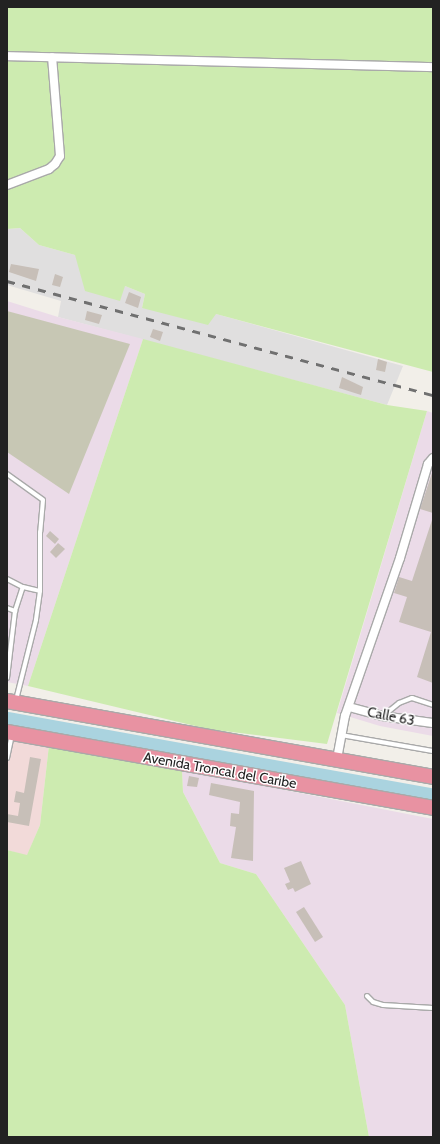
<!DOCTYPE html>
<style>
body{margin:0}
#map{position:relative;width:440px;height:1144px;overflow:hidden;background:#f2efe9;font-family:Cabin,sans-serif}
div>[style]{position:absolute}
.residential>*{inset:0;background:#e0dfdf}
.commercial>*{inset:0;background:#f2dad9}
.industrial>*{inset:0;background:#ebdbe8}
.construction>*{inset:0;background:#c7c7b4}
.grass>*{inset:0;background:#cdebb0}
.river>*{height:15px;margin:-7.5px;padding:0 7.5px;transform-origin:7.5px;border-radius:7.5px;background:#aad3df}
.building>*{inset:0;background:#c7bfb8}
.roads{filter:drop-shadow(1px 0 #a9a9a9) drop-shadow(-1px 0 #a9a9a9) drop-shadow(0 1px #a9a9a9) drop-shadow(0 -1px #a9a9a9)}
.lane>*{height:4px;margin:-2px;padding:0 2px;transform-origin:2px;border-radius:2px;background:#fff}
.street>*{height:8px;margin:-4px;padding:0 4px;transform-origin:4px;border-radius:4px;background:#fff}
.highway>*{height:14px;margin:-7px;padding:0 7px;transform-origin:7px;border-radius:7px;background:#e892a2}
.rail>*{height:2.5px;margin-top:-1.25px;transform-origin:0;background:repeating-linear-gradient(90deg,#707070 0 8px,transparent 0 16px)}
span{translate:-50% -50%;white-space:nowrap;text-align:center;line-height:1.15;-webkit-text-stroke:3px #fff;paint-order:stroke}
.street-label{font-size:14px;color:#222}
.frame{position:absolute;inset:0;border:8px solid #222;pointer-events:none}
</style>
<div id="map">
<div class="residential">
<div style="clip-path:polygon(20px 228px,39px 245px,75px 255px,125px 286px,145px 294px,142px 308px,216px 314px,403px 366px,387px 405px,58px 317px,61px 301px,7px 285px,7px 229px)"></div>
</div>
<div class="commercial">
<div style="clip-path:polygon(7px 738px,49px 745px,40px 825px,27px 856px,7px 850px)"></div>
</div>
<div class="industrial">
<div style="clip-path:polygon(7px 301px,58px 317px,143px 339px,28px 686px,7px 682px)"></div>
<div style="clip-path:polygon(427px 411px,433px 413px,433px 736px,380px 726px,337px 713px)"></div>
<div style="clip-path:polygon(182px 770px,433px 819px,433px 1137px,369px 1137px,345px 1005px,256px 874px,220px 863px,183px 792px)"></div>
</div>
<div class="construction">
<div style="clip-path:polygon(7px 311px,130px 344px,69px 494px,7px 452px)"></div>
</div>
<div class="grass">
<div style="clip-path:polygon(7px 7px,433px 7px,433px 372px,216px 314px,208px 325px,142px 308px,145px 294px,125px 286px,120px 301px,85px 291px,75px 255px,39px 245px,20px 228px,7px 229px)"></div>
<div style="clip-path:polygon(143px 339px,387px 405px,427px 411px,327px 744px,208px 729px,28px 686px)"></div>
<div style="clip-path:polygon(49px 745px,182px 770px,183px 792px,220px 863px,256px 874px,345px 1005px,369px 1137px,7px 1137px,7px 850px,27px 855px,40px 825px)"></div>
</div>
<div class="river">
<div style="left:7px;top:719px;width:433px;rotate:10.2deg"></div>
</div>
<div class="building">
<div style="clip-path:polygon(11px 264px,39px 269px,36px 281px,9px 272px)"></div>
<div style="clip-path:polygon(55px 274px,63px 277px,60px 287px,52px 285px)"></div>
<div style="clip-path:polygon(129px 292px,141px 297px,138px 308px,125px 303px)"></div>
<div style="clip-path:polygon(87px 311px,102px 315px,99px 324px,85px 320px)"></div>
<div style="clip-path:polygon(153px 329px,163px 332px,160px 341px,150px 337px)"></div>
<div style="clip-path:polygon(378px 359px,387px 362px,385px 372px,376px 370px)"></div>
<div style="clip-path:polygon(342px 377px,363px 387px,361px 395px,339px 388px)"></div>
<div style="clip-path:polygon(432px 473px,433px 473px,433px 513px,420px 509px)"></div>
<div style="clip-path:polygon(432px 520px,433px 520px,433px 683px,417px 677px,431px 632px,399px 622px,407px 597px,394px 593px,399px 577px,412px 581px)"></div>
<div style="clip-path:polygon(50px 531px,59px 539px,55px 544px,46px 536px)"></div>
<div style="clip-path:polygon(58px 543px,65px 549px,56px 558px,50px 552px)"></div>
<div style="clip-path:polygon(30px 757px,41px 759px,29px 826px,7px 822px,7px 814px,18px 816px,20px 803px,14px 802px,16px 791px,24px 793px)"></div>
<div style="clip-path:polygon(189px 776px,199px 778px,197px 787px,187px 786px)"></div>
<div style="clip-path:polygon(211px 783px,254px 791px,253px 861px,231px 858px,236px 827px,230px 826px,231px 813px,239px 814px,240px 802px,209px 795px)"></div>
<div style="clip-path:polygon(301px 861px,311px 884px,295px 892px,293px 888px,288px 890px,285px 884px,290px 882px,284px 868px)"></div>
<div style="clip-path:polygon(304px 907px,323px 937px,315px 942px,296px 912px)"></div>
</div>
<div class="roads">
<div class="lane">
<div style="left:7px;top:474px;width:44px;rotate:35.8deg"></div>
<div style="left:43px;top:500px;width:32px;rotate:95deg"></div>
<div style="left:40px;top:532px;width:59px;rotate:90deg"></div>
<div style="left:40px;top:591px;width:29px;rotate:98deg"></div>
<div style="left:36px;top:620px;width:82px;rotate:104deg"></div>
<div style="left:7px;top:579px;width:18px;rotate:27deg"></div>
<div style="left:23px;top:587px;width:17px;rotate:13deg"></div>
<div style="left:7px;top:608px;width:9px;rotate:21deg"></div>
<div style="left:7px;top:678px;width:67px;rotate:-83.2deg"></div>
<div style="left:15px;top:611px;width:25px;rotate:-72deg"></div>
<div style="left:383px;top:716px;width:21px;rotate:-39deg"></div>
<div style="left:399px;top:703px;width:14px;rotate:-21deg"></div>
<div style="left:412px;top:698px;width:22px;rotate:18deg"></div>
<div style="left:341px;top:735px;width:93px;rotate:9.9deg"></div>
<div style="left:7px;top:758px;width:24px;rotate:-78deg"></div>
<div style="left:367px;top:996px;width:8px;rotate:45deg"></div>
<div style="left:373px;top:1002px;width:10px;rotate:17deg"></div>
<div style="left:383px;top:1005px;width:50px;rotate:3.4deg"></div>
</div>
<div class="street">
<div style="left:7px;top:56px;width:426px;rotate:1.5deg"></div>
<div style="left:7px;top:185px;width:45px;rotate:-20.9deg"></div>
<div style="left:49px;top:169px;width:8px;rotate:-40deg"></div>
<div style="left:55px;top:164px;width:9px;rotate:-58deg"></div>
<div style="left:60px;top:156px;width:99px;rotate:-94.6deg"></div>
<div style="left:349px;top:707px;width:34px;rotate:15deg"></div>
<div style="left:382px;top:716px;width:51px;rotate:7.8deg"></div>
<div style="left:337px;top:759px;width:44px;rotate:-79.5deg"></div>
<div style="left:345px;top:716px;width:167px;rotate:-70.8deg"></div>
<div style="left:400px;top:558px;width:98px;rotate:-73.4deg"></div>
<div style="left:428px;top:464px;width:8px;rotate:-50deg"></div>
</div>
<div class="highway">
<div style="left:7px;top:701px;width:433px;rotate:10.1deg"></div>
<div style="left:7px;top:732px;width:433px;rotate:10.1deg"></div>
</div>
</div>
<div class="rail">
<div style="left:7px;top:281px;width:441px;rotate:15deg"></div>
</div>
<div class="street-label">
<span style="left:391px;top:716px;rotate:11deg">Calle 63</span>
<span style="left:220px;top:770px;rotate:10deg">Avenida Troncal del Caribe</span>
</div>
<div class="frame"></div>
</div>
